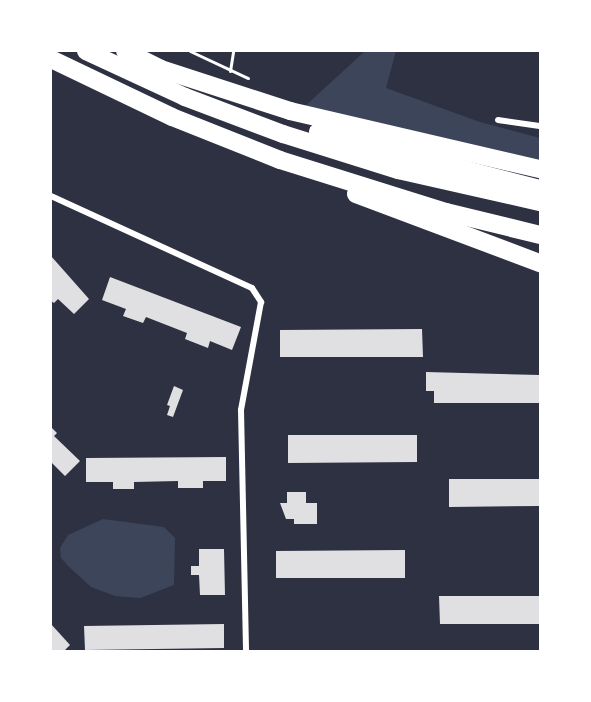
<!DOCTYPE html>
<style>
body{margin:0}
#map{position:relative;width:591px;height:702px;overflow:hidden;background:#2d3142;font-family:"Open Sans",sans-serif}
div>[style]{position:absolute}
.green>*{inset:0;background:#3c4559}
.building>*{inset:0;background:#e0e0e3}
.path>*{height:3px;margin:-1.5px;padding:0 1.5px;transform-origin:1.5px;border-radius:1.5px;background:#fff}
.minor>*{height:6px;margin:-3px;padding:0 3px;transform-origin:3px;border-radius:3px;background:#fff}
.motorway>*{height:18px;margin:-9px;padding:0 9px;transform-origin:9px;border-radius:9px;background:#fff}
span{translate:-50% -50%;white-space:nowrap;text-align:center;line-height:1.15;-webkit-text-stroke:5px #fff;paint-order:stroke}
.frame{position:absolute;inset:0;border:52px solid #fff;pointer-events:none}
</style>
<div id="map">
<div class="green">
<div style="clip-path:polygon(365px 51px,396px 51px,386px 88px,480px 122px,540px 138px,540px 162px,304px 107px)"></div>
<div style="clip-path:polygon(103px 519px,164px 527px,175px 538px,174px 585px,140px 598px,115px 596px,91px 587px,68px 566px,61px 558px,60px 548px,68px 535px)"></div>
</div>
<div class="building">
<div style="clip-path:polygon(51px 256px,89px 299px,74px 314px,58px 299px,54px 303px,51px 301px)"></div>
<div style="clip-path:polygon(110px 277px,241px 327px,232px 350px,210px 341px,208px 348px,185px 339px,187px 333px,146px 317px,143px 323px,123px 316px,126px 309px,102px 300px)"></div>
<div style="clip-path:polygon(422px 329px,423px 357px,280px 357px,280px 330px)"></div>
<div style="clip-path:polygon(426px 372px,540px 375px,540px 403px,434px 403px,434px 391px,426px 391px)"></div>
<div style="clip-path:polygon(174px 386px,183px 390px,173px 417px,167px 415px,170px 406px,167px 405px)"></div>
<div style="clip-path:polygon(51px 427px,57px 433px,54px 436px,80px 461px,65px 476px,51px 462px)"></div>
<div style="clip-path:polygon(288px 435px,417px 435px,417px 462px,288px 463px)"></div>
<div style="clip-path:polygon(226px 457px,226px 481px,203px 481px,203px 488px,178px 488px,178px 481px,134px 482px,134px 489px,113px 489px,113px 482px,86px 482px,86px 458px)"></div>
<div style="clip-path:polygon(449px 479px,540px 479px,540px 506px,449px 507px)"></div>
<div style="clip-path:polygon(287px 492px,306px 492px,306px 503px,317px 503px,317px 524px,294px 524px,294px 519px,286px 519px,280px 503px,287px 503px)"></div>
<div style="clip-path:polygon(199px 549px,224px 549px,225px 595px,200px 595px,199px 575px,191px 575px,191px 566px,199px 566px)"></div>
<div style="clip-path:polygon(405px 550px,405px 578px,276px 578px,276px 551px)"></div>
<div style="clip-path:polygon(439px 596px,540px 596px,540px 624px,440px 624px)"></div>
<div style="clip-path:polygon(51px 624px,70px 645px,64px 651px,51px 651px)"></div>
<div style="clip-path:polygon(224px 624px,224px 648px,85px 650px,84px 626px)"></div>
</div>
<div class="path">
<div style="left:190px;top:51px;width:64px;rotate:25deg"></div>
<div style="left:230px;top:71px;width:20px;rotate:-81deg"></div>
</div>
<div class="minor">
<div style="left:498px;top:120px;width:42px;rotate:8.1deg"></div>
<div style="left:51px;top:196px;width:221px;rotate:24.6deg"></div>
<div style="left:252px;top:288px;width:17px;rotate:57deg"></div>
<div style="left:261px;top:302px;width:110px;rotate:100.5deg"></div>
<div style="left:241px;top:410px;width:241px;rotate:88.8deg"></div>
</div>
<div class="motorway">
<div style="left:86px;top:51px;width:109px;rotate:24.9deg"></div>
<div style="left:185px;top:97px;width:105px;rotate:20.7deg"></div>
<div style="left:283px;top:134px;width:121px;rotate:17.4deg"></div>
<div style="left:398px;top:170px;width:146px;rotate:12.7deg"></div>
<div style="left:125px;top:51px;width:40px;rotate:26.6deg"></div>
<div style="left:161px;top:69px;width:136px;rotate:18deg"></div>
<div style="left:290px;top:111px;width:257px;rotate:13.1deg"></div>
<div style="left:51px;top:59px;width:134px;rotate:25.6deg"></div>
<div style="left:172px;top:117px;width:116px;rotate:21.7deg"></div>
<div style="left:280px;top:160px;width:174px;rotate:17.4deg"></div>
<div style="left:446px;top:212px;width:97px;rotate:13.7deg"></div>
<div style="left:318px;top:132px;width:229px;rotate:14.4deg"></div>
<div style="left:356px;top:194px;width:197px;rotate:20.6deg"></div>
</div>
<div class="frame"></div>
</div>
